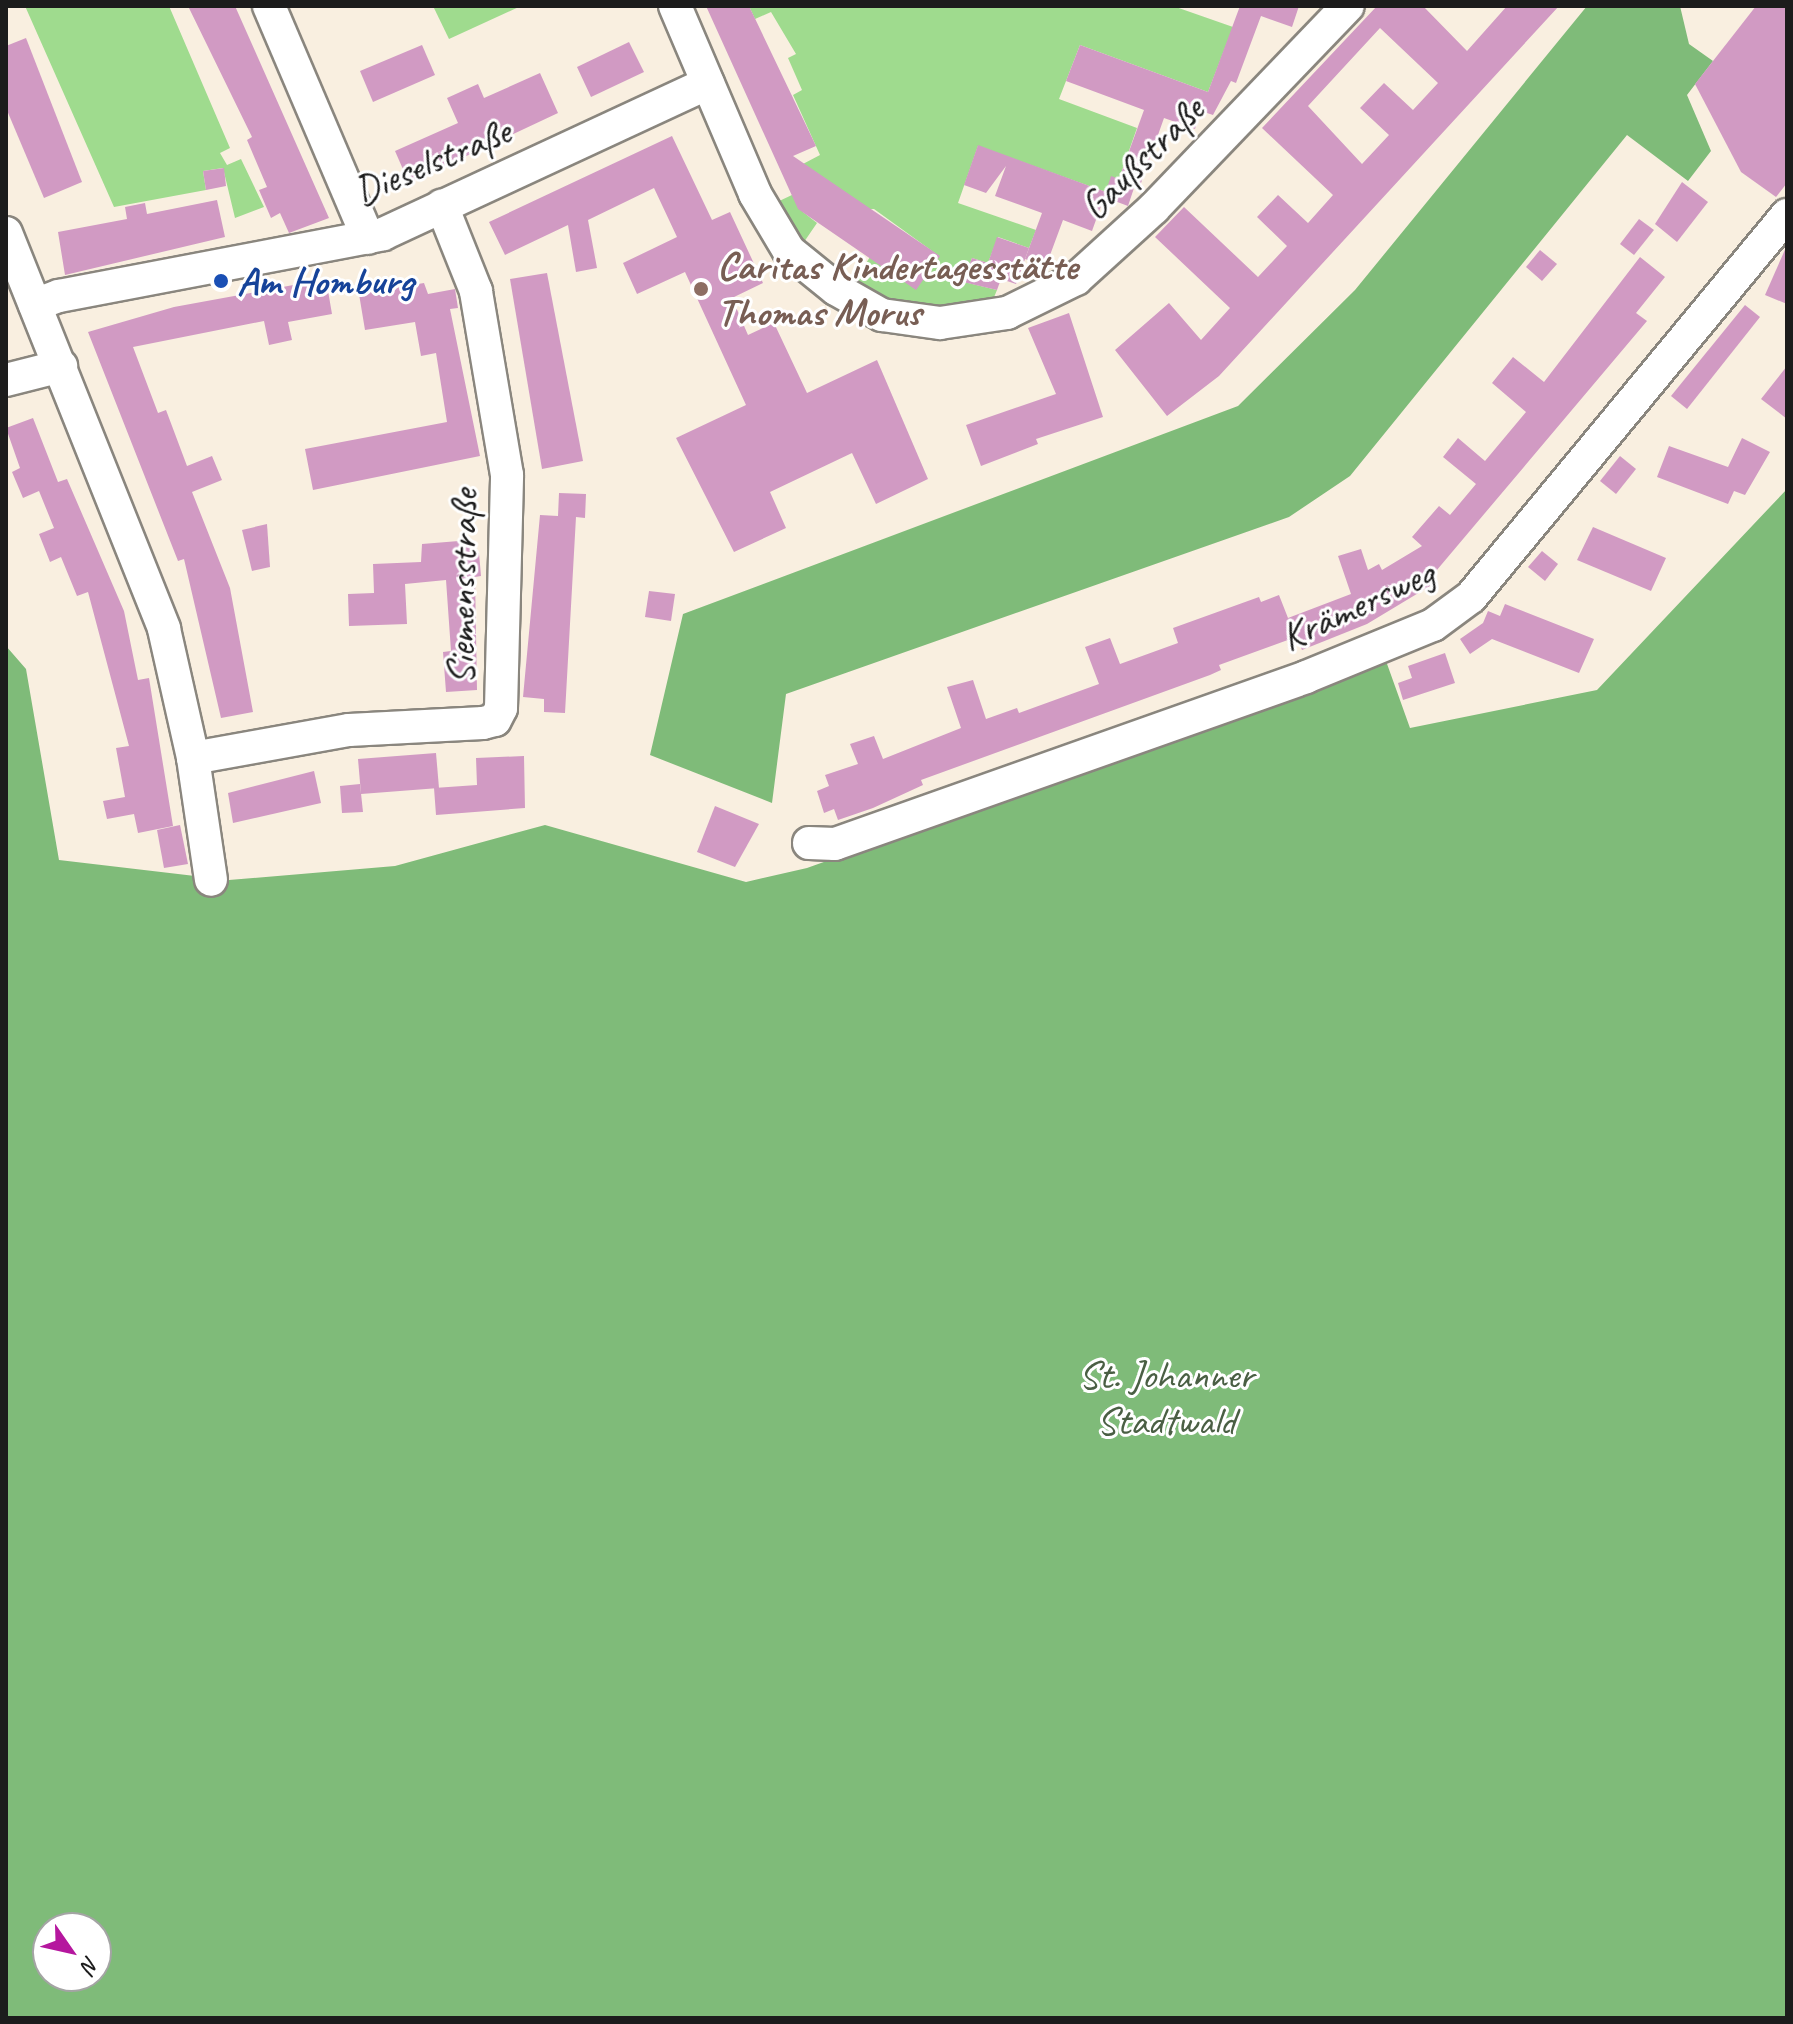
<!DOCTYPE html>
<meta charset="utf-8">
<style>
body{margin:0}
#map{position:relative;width:1793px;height:2024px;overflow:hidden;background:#f9efe0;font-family:Caveat,sans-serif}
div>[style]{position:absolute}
.green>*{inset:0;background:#9fdb8e}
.forest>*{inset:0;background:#7fbb79}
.building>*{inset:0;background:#d19ac3}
.roads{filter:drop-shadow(2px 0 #8a867e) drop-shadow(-2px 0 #8a867e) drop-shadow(0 2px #8a867e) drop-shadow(0 -2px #8a867e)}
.minor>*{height:32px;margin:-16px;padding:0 16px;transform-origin:16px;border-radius:16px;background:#fff}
.dots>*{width:22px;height:22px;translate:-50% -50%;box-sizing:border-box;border:4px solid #fff;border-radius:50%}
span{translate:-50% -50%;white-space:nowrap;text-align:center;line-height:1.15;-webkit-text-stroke:6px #fff;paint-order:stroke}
.street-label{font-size:40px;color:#1c1c1c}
.education-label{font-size:40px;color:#785e54;font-weight:700}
.left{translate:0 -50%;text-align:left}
.transit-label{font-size:40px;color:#164399;font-weight:700}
.park-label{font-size:40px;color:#4a5f44}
.frame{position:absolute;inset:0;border:8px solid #1c1c1c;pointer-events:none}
.north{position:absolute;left:32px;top:1912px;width:80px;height:80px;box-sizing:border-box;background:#fff;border:2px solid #a4a4a4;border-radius:50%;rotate:124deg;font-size:22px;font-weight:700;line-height:32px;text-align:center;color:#1c1c1c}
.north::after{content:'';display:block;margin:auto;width:28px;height:36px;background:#b5179e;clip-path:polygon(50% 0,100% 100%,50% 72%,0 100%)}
</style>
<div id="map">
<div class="green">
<div style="clip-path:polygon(25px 6px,169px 6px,230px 148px,220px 153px,227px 165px,241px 159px,264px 207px,235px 218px,223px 168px,203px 171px,206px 190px,114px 207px)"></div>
<div style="clip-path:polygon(433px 6px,521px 6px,449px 39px)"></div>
<div style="clip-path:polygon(749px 6px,1173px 6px,1233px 27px,1208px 92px,1080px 45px,1059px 99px,1137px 128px,1119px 179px,1106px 192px,978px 146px,958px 203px,1036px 230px,1029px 248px,998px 237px,988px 263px,972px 258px,964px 282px,997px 290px,992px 302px,931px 307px,894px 301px,853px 283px,870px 257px,939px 256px,874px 209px,803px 212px,817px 223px,804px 242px,775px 203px,811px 186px,801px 165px,820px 155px,793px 95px,802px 90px,788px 58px,796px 54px,771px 12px,755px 19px)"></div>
</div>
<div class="forest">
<div style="clip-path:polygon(1587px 6px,1680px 6px,1689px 44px,1713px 61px,1687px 95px,1711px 151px,1688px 181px,1627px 135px,1350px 476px,1289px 517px,786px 694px,772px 803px,650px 755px,683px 614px,1238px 406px,1355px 290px)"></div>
<div style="clip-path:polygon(evenodd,1787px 489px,1787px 2018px,6px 2018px,6px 646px,26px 669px,59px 860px,229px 880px,395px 866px,545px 825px,746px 882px,807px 868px,1386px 661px,1410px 728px,1597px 690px,1787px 489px,48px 1928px,96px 1928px,96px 1976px,48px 1976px,48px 1928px)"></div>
</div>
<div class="building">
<div style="clip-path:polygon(188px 6px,235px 6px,329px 218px,289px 233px,280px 213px,271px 218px,259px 190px,267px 187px,247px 140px,252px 137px)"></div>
<div style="clip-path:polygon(706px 6px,749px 6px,816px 146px,793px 156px,940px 256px,916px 290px,798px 209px)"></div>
<div style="clip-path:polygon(1240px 6px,1299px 6px,1292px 27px,1261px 16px,1236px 83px,1231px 81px,1213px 115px,1201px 111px,1195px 129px,1164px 118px,1140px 186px,1121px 180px,1135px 185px,1128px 206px,1104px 197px,1111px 176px,1119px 179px,1144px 110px,1066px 81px,1080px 45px,1208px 92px)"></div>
<div style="clip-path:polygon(evenodd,1377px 6px,1423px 6px,1467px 51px,1507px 6px,1559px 6px,1219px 376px,1167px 416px,1115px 350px,1169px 303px,1201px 340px,1230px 308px,1155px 237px,1184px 207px,1258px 277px,1287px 246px,1257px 217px,1278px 195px,1308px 223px,1333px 195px,1262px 128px,1377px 6px,1380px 28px,1438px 83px,1413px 110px,1384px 83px,1360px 108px,1389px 135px,1362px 164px,1308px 106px,1380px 28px)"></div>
<div style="clip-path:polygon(1756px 6px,1787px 6px,1787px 183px,1776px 197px,1741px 172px,1695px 84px)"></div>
<div style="clip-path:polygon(26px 38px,82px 182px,44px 198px,6px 108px,6px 46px)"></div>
<div style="clip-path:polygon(629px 42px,644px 72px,591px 97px,577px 67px)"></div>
<div style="clip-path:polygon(422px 45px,435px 75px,373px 102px,360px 71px)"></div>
<div style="clip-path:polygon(540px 73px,558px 113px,409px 183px,395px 151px,458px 123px,447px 98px,478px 84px,484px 98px)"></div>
<div style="clip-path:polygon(672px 136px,712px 220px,730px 212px,763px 283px,732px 298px,748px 335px,774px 323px,807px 393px,877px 360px,928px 479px,876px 504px,852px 453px,770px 492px,786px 528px,734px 552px,676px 438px,746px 405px,685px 272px,637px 294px,623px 263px,677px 237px,654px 188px,588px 220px,597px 268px,576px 272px,568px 225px,505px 255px,489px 222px)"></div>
<div style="clip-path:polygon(978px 145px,1106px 192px,1092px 231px,1063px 220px,1046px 266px,1025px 259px,1042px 213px,995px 196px,1006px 166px,986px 193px,964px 185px)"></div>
<div style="clip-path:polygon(224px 168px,226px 186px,206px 190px,203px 171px)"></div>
<div style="clip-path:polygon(1682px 182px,1708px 202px,1677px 242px,1655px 224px)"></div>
<div style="clip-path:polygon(217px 200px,225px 237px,65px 275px,58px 232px,127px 219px,125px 207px,145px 203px,147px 214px)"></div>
<div style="clip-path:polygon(1639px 219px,1654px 230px,1634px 255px,1620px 244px)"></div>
<div style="clip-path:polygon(997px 237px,1029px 248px,1016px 284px,1001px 279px,997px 290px,963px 282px,972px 258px,988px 263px)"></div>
<div style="clip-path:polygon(1787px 245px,1787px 304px,1765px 295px)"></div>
<div style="clip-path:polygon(1540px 250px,1557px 264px,1542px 281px,1526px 267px)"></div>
<div style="clip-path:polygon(1640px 257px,1665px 277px,1636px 313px,1647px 321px,1431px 577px,1435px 583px,1367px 624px,1302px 650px,1296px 637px,1219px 665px,1221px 670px,1210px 675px,921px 780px,923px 785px,873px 808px,838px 820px,834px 809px,824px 813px,817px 791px,829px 786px,825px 775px,858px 764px,850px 744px,874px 736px,883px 759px,961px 728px,947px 687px,973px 680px,986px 719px,1017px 708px,1019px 713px,1099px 684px,1085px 647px,1110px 638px,1120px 664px,1178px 643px,1173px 628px,1259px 597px,1261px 602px,1279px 595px,1288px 618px,1351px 594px,1338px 556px,1361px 549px,1368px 570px,1379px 564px,1382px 570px,1422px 546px,1412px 537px,1439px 506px,1450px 515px,1476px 484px,1443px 457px,1458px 438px,1485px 461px,1526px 412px,1492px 383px,1513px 357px,1544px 382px)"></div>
<div style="clip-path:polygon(547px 273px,583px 461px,542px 469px,510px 279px)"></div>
<div style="clip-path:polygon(326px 279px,332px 314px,288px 322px,292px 340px,269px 345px,264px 321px,133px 347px,158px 413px,166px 410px,187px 466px,212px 456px,222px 480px,192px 492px,230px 588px,253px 712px,221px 718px,184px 559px,178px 561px,88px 332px,174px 307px)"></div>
<div style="clip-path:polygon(424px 283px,428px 294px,455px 289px,458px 308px,450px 309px,480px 456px,313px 490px,305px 449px,447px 422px,436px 353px,421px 356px,415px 322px,365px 330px,359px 294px)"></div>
<div style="clip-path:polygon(1745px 305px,1760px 317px,1687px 409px,1671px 396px)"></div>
<div style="clip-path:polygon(1069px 313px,1103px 417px,1036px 439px,1038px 444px,981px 466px,966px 425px,1056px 394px,1028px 328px)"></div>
<div style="clip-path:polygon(1787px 366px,1787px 419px,1761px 399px)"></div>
<div style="clip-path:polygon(33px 418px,58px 482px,67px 479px,124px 611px,138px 680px,149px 678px,173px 826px,138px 833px,134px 814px,107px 819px,103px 801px,125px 797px,116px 748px,129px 746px,88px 592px,77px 596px,61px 557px,50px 562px,39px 534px,54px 528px,39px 491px,23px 498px,12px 472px,20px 468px,6px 428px)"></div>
<div style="clip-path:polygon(1742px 438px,1770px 452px,1745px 495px,1734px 491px,1728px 504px,1657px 477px,1669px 446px,1728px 467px)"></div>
<div style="clip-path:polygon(1620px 456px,1636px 469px,1616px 494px,1600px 481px)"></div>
<div style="clip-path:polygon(559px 493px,586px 494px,585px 518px,576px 517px,565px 713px,544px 712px,544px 699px,523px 697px,540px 515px,558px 516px)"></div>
<div style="clip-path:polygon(267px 524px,270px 567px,252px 571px,242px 530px)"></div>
<div style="clip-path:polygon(1593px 527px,1666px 558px,1651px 591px,1577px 560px)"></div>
<div style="clip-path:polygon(471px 540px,472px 554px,479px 553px,481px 576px,475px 577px,477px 690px,446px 692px,443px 652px,451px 651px,446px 580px,405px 584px,407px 624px,349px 626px,348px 594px,374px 593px,373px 564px,421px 562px,422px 544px)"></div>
<div style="clip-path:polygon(1542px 551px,1558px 564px,1545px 581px,1528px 567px)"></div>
<div style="clip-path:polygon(649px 591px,675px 594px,671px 621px,645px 617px)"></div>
<div style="clip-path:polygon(1505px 604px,1594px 639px,1579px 673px,1492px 639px,1470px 654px,1460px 639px,1483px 623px,1488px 611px,1500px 616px)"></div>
<div style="clip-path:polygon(1445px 653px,1455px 683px,1403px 700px,1398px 683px,1412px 678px,1408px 666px)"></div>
<div style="clip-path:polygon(436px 753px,439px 788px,361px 794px,358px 759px)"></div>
<div style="clip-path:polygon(524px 756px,525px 808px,436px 815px,434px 788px,477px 785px,476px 758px)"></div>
<div style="clip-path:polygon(314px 771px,321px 803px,233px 823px,228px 793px)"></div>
<div style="clip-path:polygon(360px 784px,363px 812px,342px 813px,340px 786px)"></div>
<div style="clip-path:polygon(715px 806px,759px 824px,735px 867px,697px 852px)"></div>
<div style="clip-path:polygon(180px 825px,188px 864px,164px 868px,157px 830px)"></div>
</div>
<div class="roads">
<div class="minor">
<div style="left:269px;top:6px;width:252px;rotate:66.9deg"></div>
<div style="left:675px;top:6px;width:204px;rotate:66.9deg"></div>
<div style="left:755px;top:194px;width:66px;rotate:59.2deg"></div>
<div style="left:789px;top:251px;width:60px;rotate:39deg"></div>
<div style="left:836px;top:289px;width:53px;rotate:29.5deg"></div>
<div style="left:882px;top:315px;width:59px;rotate:7.9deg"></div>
<div style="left:940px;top:323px;width:68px;rotate:-8.5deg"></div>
<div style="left:1007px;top:313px;width:77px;rotate:-26.2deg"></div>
<div style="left:1076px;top:279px;width:105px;rotate:-42.3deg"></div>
<div style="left:1154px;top:208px;width:280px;rotate:-46.2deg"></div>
<div style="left:6px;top:233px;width:426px;rotate:68.2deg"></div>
<div style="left:164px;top:629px;width:132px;rotate:77.3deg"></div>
<div style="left:193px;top:758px;width:123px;rotate:81.6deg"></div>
<div style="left:35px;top:305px;width:26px;rotate:-21deg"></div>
<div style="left:59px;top:296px;width:330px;rotate:-10.8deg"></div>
<div style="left:383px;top:234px;width:358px;rotate:-24.9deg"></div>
<div style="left:6px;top:380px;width:57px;rotate:-14.3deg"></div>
<div style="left:193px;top:758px;width:158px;rotate:-10.2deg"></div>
<div style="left:349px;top:730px;width:134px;rotate:-3deg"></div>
<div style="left:483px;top:723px;width:12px;rotate:-14deg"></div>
<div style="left:495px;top:720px;width:13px;rotate:-63deg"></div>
<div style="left:501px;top:708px;width:233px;rotate:-88.5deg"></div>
<div style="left:507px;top:475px;width:187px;rotate:-99.6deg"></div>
<div style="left:476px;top:291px;width:92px;rotate:-111.8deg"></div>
<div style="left:809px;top:843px;width:26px;rotate:2deg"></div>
<div style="left:835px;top:844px;width:500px;rotate:-19.5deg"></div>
<div style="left:1306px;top:677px;width:137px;rotate:-22.3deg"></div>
<div style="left:1433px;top:625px;width:47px;rotate:-36.4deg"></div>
<div style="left:1471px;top:597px;width:496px;rotate:-50.4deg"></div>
</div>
</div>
<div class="dots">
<div style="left:221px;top:281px;background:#1a4fb4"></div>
<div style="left:701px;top:289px;background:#8d6e63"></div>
</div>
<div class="street-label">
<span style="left:1142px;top:158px;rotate:-45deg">Gaußstraße</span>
<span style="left:432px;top:161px;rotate:-23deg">Dieselstraße</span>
<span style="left:462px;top:587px;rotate:-89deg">Siemensstraße</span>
<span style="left:1357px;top:605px;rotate:-25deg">Krämersweg</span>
</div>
<div class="education-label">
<span class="left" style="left:717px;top:289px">Caritas Kindertagesstätte<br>Thomas Morus</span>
</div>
<div class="transit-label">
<span class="left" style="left:237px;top:281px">Am Homburg</span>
</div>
<div class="park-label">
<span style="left:1166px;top:1398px">St. Johanner<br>Stadtwald</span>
</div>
<div class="frame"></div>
<div class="north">N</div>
</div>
